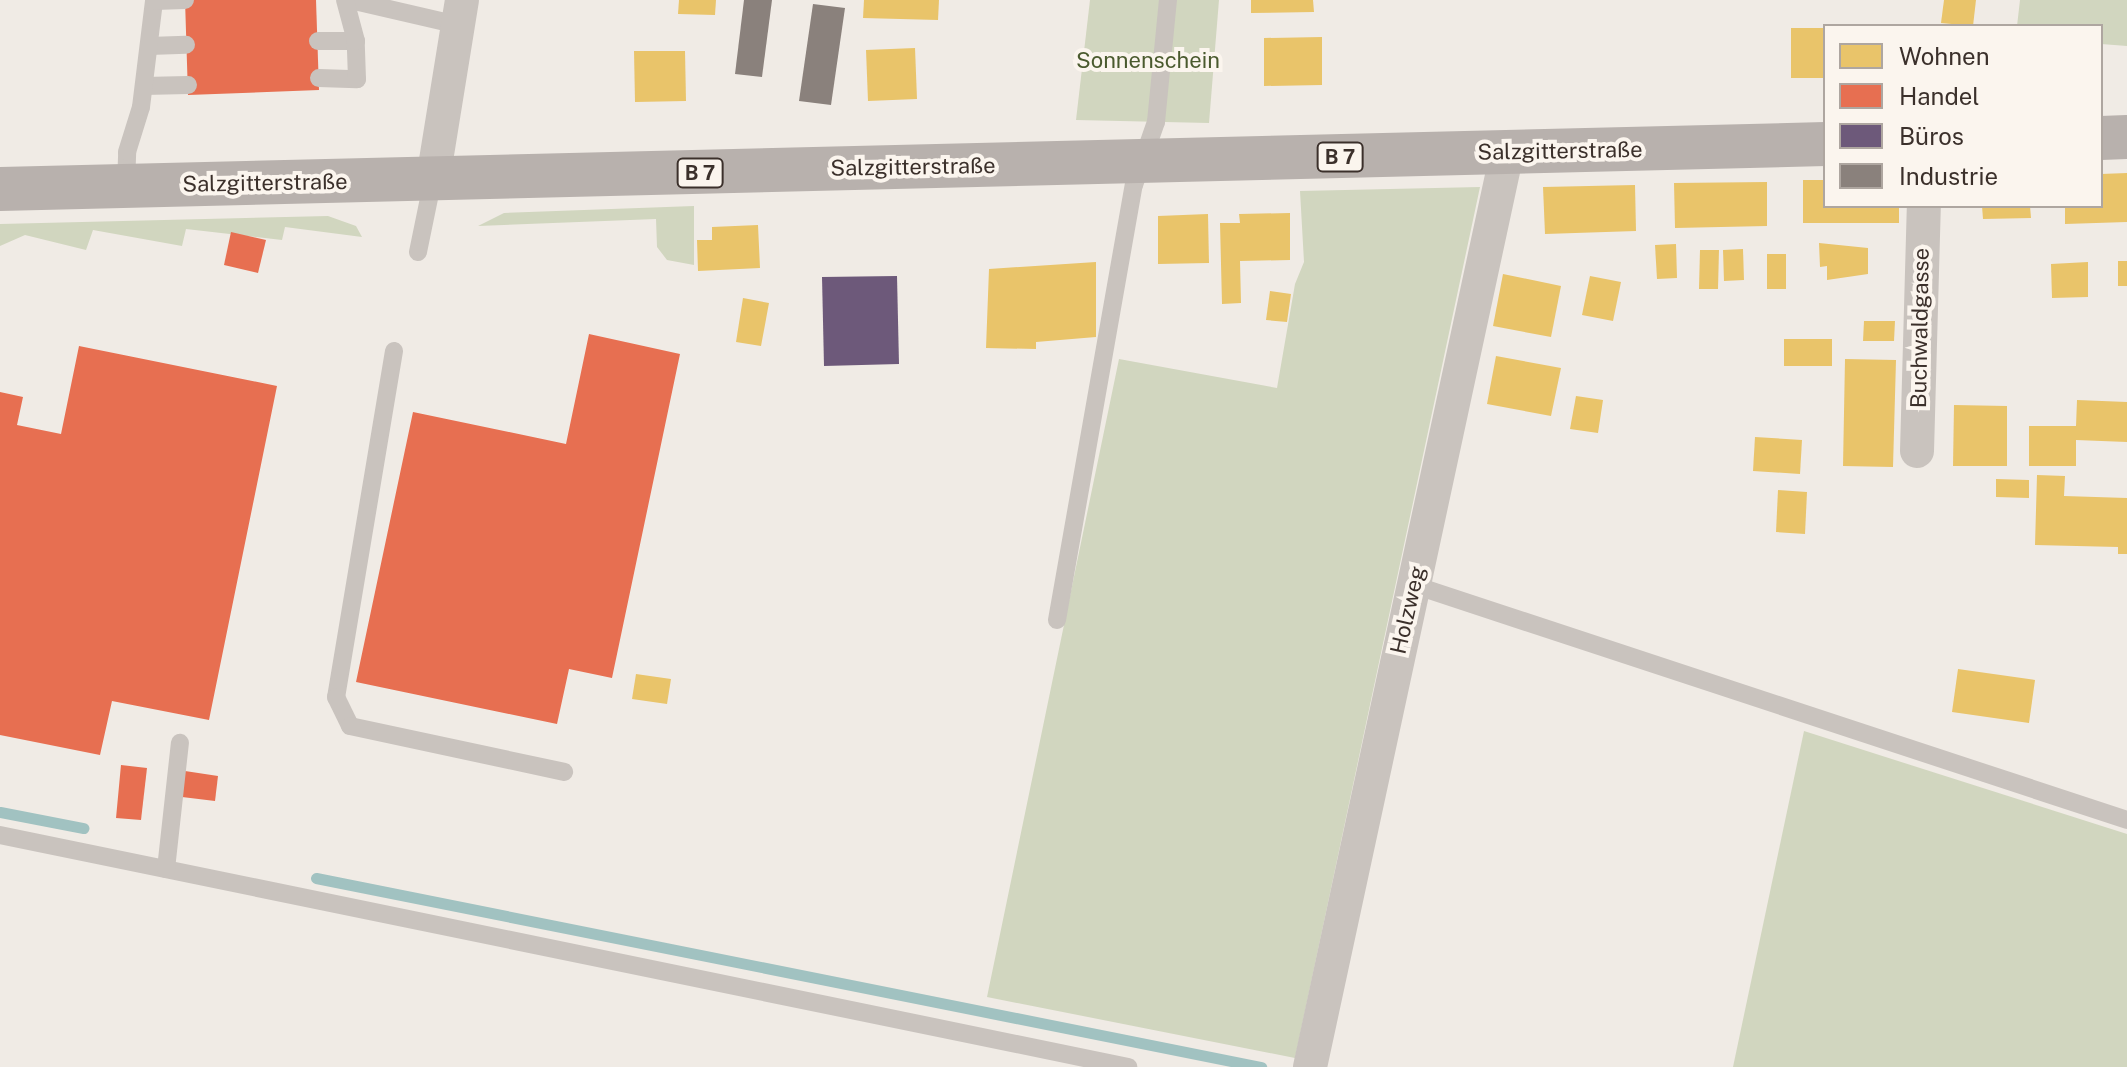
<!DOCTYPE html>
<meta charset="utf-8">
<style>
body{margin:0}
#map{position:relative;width:2127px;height:1067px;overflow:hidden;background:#f0ebe5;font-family:"Public Sans",sans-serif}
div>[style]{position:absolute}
.green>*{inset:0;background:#d1d6bf}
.homes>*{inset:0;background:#e9c46a}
.shops>*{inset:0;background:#e76f51}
.offices>*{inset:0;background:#6d597a}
.industry>*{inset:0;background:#8a817c}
.stream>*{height:11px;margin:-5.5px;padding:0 5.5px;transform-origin:5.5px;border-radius:5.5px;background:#a1c2c1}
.lane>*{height:18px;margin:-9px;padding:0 9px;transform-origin:9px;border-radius:9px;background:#c9c3be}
.street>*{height:34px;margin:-17px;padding:0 17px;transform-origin:17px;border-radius:17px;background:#c9c3be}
.primary>*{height:44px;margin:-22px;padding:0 22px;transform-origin:22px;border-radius:22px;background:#b8b1ad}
span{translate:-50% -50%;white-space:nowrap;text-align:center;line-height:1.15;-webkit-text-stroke:8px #fbf5ee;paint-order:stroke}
.shield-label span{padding:2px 6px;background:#fbf5ee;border:2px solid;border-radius:6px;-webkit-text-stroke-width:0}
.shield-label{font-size:20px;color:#3b302b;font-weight:700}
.park-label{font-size:22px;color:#4a5a2e}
.street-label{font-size:22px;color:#3b302b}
.legend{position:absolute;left:1823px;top:24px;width:280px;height:184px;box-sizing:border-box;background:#fbf5ee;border:2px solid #aea6a0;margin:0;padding:10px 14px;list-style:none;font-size:24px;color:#3b302b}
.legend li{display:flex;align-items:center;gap:16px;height:40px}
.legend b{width:40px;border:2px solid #aea6a0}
</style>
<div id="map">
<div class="green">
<div style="clip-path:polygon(1090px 0,1219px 0,1209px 123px,1076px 120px)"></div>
<div style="clip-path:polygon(2020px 0,2127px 0,2127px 46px,2101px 44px,2101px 26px,2017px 26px)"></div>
<div style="clip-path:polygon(1480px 187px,1295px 1058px,987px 997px,1119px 359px,1277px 388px,1295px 284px,1304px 262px,1300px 191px)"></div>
<div style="clip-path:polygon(694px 206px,694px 265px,667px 260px,657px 247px,656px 219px,478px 226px,504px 213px)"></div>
<div style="clip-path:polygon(328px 216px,356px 226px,362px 237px,285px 227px,282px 240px,186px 229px,182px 246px,93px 230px,86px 250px,25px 235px,0 246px,0 224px)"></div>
<div style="clip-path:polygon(1804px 731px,2127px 834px,2127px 1067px,1733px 1067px)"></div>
</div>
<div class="homes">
<div style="clip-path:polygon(679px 0,716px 0,715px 15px,678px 14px)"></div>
<div style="clip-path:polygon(864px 0,939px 0,938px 20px,863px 18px)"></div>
<div style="clip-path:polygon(1251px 0,1313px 0,1314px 12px,1251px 13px)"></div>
<div style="clip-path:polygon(1944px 0,1976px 0,1973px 26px,1941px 23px)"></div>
<div style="clip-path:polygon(1791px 28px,1825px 28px,1825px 78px,1791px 78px)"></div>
<div style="clip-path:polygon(1322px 37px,1322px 85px,1264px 86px,1264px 38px)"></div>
<div style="clip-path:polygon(915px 48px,917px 99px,868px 101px,866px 50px)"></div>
<div style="clip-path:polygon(634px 51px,685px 51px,686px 101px,635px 102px)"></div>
<div style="clip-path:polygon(2127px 173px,2127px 222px,2065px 224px,2065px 206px,2101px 206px,2101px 174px)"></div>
<div style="clip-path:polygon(1803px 180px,1825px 180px,1825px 206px,1899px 206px,1899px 223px,1803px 223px)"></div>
<div style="clip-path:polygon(1767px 182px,1767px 226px,1675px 228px,1674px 183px)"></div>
<div style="clip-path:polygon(1635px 185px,1636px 231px,1545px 234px,1543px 187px)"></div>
<div style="clip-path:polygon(1982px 206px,2030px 206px,2031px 218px,1983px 219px)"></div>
<div style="clip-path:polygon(1290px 213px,1290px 260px,1240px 261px,1241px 303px,1222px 304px,1220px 223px,1240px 223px,1239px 214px)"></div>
<div style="clip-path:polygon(1208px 214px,1209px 263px,1158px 264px,1158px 216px)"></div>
<div style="clip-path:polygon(758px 225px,760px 268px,698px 271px,697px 240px,712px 240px,712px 227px)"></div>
<div style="clip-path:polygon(1819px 243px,1868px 248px,1868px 274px,1827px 280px,1827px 266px,1820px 267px)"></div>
<div style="clip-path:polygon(1676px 244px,1677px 278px,1657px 279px,1655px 245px)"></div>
<div style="clip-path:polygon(1743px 249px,1744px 280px,1724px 281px,1723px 250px)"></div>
<div style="clip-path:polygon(1700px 250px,1719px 250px,1718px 289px,1699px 289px)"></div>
<div style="clip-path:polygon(1767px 254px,1786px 254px,1786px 289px,1767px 289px)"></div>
<div style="clip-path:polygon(2118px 261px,2127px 261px,2127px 286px,2118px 286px)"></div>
<div style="clip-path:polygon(1096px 262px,1096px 337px,1036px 342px,1036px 349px,986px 348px,989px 269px)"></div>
<div style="clip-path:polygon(2088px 262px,2088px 297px,2052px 298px,2051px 264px)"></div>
<div style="clip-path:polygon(1503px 274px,1561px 286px,1551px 337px,1493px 326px)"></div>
<div style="clip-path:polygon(1590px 276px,1621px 282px,1613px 321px,1582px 315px)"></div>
<div style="clip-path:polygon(1270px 291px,1291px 294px,1287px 322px,1266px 320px)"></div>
<div style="clip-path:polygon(743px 298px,769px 303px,761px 346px,736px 342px)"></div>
<div style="clip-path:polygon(1864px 321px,1895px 321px,1894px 341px,1863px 341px)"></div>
<div style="clip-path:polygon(1784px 339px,1832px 339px,1832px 366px,1784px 366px)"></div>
<div style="clip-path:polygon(1496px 356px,1561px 368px,1551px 416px,1487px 404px)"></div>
<div style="clip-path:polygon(1845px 359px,1896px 360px,1893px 467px,1843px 466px)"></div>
<div style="clip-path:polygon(1576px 396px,1603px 400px,1598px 433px,1570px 429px)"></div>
<div style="clip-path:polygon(2077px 400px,2127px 402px,2127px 442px,2076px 440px,2076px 466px,2029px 466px,2029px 426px,2076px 426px)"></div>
<div style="clip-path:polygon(1954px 405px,2007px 406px,2007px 466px,1953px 466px)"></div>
<div style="clip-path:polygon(1755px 437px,1802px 440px,1800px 474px,1753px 471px)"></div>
<div style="clip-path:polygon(2037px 475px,2065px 476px,2064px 496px,2127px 498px,2127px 554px,2118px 554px,2118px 547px,2035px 545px)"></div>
<div style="clip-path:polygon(1996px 479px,2029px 480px,2029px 498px,1996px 497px)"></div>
<div style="clip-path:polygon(1778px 490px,1807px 492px,1805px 534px,1776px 532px)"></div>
<div style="clip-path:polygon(1958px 669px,2035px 680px,2029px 723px,1952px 712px)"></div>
<div style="clip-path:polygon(636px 674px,671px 679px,667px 704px,632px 699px)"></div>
</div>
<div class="shops">
<div style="clip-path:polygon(185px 0,316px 0,319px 90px,188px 95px)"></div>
<div style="clip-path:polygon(231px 232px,266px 240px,258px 273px,224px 265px)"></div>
<div style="clip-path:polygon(589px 334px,680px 354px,612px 678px,569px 669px,557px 724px,356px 682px,413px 412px,566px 444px)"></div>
<div style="clip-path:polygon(79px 346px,277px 386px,209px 720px,112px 701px,100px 755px,0 735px,0 392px,23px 397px,17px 425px,61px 434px)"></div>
<div style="clip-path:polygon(121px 765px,147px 768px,141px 820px,116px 818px)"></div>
<div style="clip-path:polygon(185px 771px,218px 776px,215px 801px,182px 797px)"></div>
</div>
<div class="offices">
<div style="clip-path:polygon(897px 276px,899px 364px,824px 366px,822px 277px)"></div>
</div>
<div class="industry">
<div style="clip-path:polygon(744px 0,772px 0,762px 77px,735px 74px)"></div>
<div style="clip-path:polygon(813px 4px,845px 8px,831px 105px,799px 101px)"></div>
</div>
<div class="stream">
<div style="left:0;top:812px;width:85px;rotate:10.9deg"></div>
<div style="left:316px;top:878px;width:964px;rotate:11.31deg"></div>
</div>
<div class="lane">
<div style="left:350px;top:0;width:111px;rotate:13deg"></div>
<div style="left:318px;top:41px;width:38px"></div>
<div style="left:149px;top:46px;width:37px;rotate:-2deg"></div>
<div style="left:319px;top:78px;width:38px;rotate:2deg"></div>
<div style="left:357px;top:79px;width:38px;rotate:-92deg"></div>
<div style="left:356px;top:41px;width:42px;rotate:-105deg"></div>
<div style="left:144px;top:86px;width:44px;rotate:-1.3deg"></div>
<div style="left:126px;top:186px;width:34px;rotate:-88deg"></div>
<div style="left:127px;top:152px;width:47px;rotate:-72.7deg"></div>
<div style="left:141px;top:107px;width:107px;rotate:-83deg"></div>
<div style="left:154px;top:1px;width:31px;rotate:-2deg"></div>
<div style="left:418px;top:252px;width:75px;rotate:-78.4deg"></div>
<div style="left:394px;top:351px;width:351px;rotate:99.5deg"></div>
<div style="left:336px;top:697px;width:32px;rotate:64deg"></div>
<div style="left:350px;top:726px;width:219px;rotate:12.1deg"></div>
<div style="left:1414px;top:585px;width:751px;rotate:18.24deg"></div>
<div style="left:1057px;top:620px;width:442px;rotate:-80deg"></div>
<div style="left:1134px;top:185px;width:67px;rotate:-70.8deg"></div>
<div style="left:1156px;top:122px;width:123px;rotate:-84.4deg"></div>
<div style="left:0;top:835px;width:1152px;rotate:11.62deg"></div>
<div style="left:166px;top:869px;width:127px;rotate:-83.7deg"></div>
</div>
<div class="street">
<div style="left:433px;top:179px;width:181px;rotate:-80.8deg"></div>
<div style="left:1917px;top:451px;width:245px;rotate:-88.4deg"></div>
<div style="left:1310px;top:1067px;width:935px;rotate:-77.84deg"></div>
</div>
<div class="primary">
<div style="left:2101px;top:138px;width:26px;rotate:-2deg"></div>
<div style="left:0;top:189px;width:1826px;rotate:-1.41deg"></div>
</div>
<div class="shield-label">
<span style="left:1340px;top:157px">B 7</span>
<span style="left:700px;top:173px">B 7</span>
</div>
<div class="park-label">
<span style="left:1148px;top:61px">Sonnenschein</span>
</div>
<div class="street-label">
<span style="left:1560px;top:151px;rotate:-1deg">Salzgitterstraße</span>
<span style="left:913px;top:167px;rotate:-1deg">Salzgitterstraße</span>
<span style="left:265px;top:183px;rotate:-1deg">Salzgitterstraße</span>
<span style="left:1920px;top:328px;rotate:-89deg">Buchwaldgasse</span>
<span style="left:1408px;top:610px;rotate:-77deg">Holzweg</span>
</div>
<ul class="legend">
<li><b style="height:22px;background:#e9c46a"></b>Wohnen</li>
<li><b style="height:22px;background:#e76f51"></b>Handel</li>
<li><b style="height:22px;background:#6d597a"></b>Büros</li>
<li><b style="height:22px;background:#8a817c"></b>Industrie</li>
</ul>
</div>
